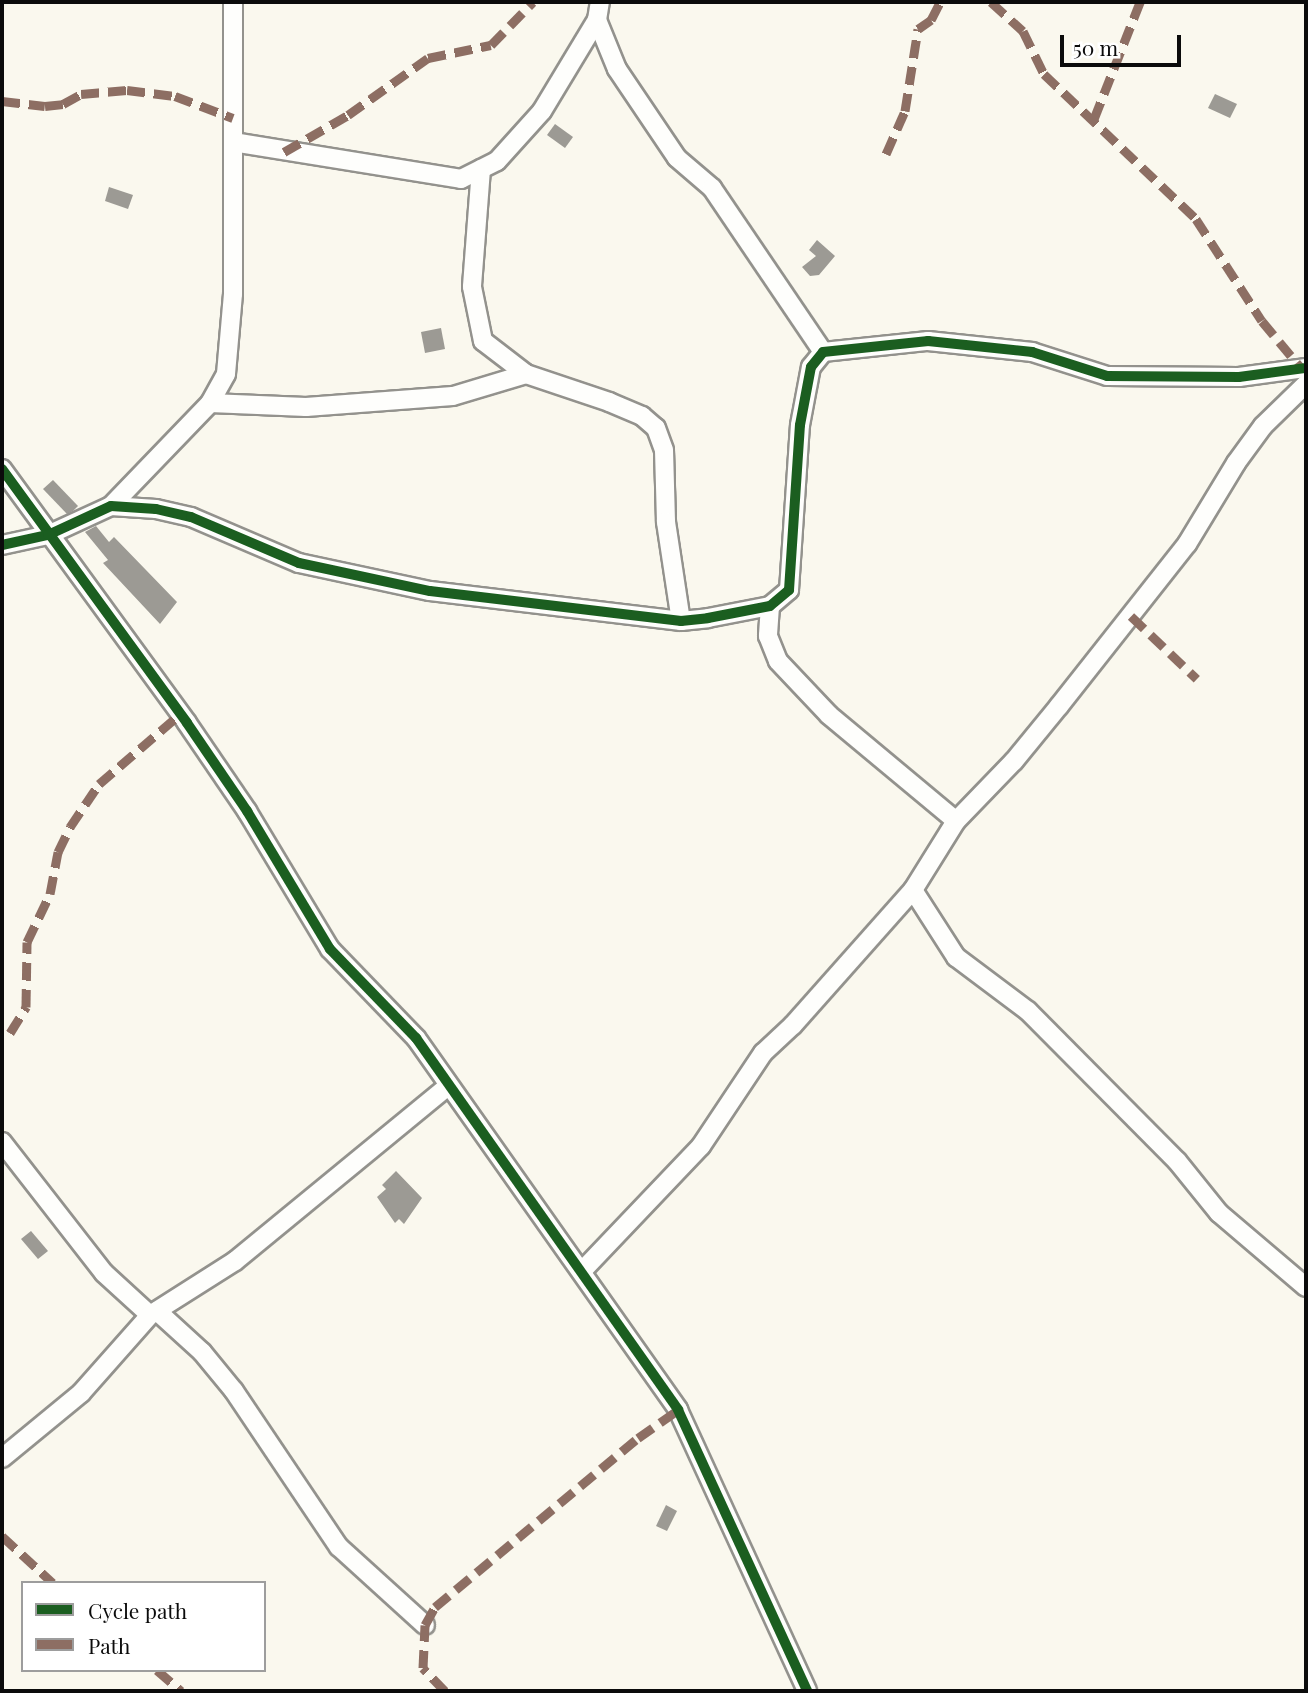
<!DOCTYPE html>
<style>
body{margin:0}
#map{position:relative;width:1308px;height:1693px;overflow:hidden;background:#faf8ee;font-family:"Playfair Display",serif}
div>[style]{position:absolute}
.building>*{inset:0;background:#9c9a94}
.roads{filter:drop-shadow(2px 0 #93928d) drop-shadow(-2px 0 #93928d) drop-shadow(0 2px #93928d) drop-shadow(0 -2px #93928d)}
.minor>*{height:18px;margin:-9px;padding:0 9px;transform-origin:9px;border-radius:9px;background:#fefefc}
.quiet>*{height:9px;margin-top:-4.5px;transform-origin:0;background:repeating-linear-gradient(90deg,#8d6e63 0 18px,transparent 0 27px)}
.cycleway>*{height:10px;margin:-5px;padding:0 5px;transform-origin:5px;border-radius:5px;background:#1b5e20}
span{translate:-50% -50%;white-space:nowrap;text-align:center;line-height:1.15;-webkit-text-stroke:7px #fff;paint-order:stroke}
.frame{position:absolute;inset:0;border:4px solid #0b0b0b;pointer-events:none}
.legend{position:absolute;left:21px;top:1581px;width:245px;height:91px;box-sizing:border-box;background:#fff;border:2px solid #9d9d9d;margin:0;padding:9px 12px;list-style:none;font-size:21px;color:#0b0b0b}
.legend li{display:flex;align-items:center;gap:14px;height:35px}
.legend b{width:35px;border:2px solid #9d9d9d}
.scale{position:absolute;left:1060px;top:35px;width:121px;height:32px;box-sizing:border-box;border:4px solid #0b0b0b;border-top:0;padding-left:9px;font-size:21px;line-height:24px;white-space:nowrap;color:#0b0b0b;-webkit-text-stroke:5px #fff;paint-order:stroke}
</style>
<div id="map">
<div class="building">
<div style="clip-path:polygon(1215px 94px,1237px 104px,1230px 118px,1208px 108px)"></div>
<div style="clip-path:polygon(555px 124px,573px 137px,565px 148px,547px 135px)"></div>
<div style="clip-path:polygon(109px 187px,133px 195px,128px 209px,105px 201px)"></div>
<div style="clip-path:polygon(817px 240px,835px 256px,819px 275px,810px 276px,802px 267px,816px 256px,809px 250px)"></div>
<div style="clip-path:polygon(441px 328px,445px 349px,425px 353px,421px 332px)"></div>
<div style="clip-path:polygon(53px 480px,78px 506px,73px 511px,67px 514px,43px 489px)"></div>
<div style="clip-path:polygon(96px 526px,109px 542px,114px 537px,177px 602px,160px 624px,103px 563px,108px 560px,85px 532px)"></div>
<div style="clip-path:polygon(396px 1171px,422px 1198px,404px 1224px,399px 1219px,395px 1223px,377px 1197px,386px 1189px,382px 1185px)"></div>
<div style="clip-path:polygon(31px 1231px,48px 1251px,38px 1259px,21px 1239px)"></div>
<div style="clip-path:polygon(666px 1505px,677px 1511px,667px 1531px,656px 1526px)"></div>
</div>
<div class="roads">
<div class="minor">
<div style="left:597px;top:20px;width:53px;rotate:67.8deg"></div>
<div style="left:617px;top:69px;width:107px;rotate:56deg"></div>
<div style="left:677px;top:158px;width:46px;rotate:40.6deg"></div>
<div style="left:712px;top:188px;width:198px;rotate:55.9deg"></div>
<div style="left:233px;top:142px;width:231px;rotate:9.2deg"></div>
<div style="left:461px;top:179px;width:40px;rotate:-26.6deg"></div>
<div style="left:497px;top:161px;width:67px;rotate:-48deg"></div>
<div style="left:542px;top:111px;width:106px;rotate:-58.9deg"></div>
<div style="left:597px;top:20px;width:18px;rotate:-81deg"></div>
<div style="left:481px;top:169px;width:118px;rotate:94.4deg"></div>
<div style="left:472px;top:287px;width:55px;rotate:78.5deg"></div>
<div style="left:483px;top:341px;width:54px;rotate:37.5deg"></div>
<div style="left:526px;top:374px;width:88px;rotate:18.6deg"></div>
<div style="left:609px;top:402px;width:36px;rotate:23deg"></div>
<div style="left:642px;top:416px;width:18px;rotate:41deg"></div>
<div style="left:656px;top:428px;width:23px;rotate:70deg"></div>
<div style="left:664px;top:450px;width:72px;rotate:88.4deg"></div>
<div style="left:666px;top:522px;width:100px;rotate:81.4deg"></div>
<div style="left:210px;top:403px;width:96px;rotate:2.4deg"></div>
<div style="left:306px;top:407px;width:147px;rotate:-4.3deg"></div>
<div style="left:453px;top:396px;width:76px;rotate:-16.8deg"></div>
<div style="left:2px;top:469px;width:314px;rotate:53.9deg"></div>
<div style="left:187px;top:723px;width:107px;rotate:55.7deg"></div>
<div style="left:247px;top:811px;width:161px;rotate:59deg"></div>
<div style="left:330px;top:949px;width:124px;rotate:46deg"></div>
<div style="left:416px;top:1038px;width:455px;rotate:54.8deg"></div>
<div style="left:678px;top:1410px;width:309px;rotate:65.3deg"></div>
<div style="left:111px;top:506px;width:143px;rotate:-46.1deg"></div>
<div style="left:210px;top:403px;width:33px;rotate:-61deg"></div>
<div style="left:226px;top:374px;width:80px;rotate:-85deg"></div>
<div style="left:233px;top:294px;width:292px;rotate:-90deg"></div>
<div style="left:2px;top:545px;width:47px;rotate:-12.3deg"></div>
<div style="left:48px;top:535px;width:69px;rotate:-24.7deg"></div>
<div style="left:111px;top:506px;width:45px;rotate:3.8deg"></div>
<div style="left:156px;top:509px;width:36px;rotate:13deg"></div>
<div style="left:191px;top:517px;width:117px;rotate:23.1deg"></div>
<div style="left:299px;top:563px;width:134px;rotate:12.1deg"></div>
<div style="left:430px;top:591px;width:253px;rotate:6.8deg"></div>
<div style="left:681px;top:621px;width:27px;rotate:-6deg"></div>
<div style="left:708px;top:618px;width:63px;rotate:-11deg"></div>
<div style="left:770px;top:606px;width:25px;rotate:-40deg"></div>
<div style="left:789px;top:590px;width:165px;rotate:-86.2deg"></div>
<div style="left:800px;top:425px;width:59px;rotate:-79.3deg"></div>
<div style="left:811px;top:367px;width:19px;rotate:-51deg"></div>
<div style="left:823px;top:352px;width:106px;rotate:-6deg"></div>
<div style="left:928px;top:341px;width:105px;rotate:6deg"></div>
<div style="left:1032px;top:352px;width:79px;rotate:17.7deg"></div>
<div style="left:1107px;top:376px;width:132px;rotate:0.4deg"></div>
<div style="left:1239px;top:377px;width:68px;rotate:-7.7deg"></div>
<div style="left:770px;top:606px;width:30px;rotate:94deg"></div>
<div style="left:768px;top:636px;width:27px;rotate:68deg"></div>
<div style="left:778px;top:661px;width:74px;rotate:46.6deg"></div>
<div style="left:829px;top:715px;width:165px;rotate:39.8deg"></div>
<div style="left:913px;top:890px;width:80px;rotate:57.3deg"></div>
<div style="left:956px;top:957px;width:90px;rotate:36.9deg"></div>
<div style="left:1028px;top:1011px;width:211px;rotate:45.2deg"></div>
<div style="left:1177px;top:1161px;width:67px;rotate:51.1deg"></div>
<div style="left:1219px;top:1213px;width:114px;rotate:40.4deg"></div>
<div style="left:2px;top:1142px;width:166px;rotate:52.1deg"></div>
<div style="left:104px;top:1273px;width:62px;rotate:42.4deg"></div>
<div style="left:583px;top:1270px;width:171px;rotate:-46.4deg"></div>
<div style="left:701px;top:1146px;width:112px;rotate:-56.3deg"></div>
<div style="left:763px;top:1053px;width:41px;rotate:-43deg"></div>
<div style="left:793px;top:1025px;width:181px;rotate:-48.4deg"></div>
<div style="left:913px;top:890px;width:81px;rotate:-58.1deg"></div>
<div style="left:956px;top:821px;width:83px;rotate:-46deg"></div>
<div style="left:1014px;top:761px;width:71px;rotate:-50.7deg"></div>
<div style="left:1059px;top:706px;width:206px;rotate:-51.7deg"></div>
<div style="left:1187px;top:544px;width:95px;rotate:-58.8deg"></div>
<div style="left:1236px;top:463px;width:46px;rotate:-53.9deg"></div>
<div style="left:1263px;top:426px;width:60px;rotate:-44.3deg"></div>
<div style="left:157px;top:1311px;width:61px;rotate:42.3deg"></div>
<div style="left:202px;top:1352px;width:50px;rotate:50.6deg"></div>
<div style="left:234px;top:1391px;width:188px;rotate:56.1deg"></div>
<div style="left:339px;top:1547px;width:116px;rotate:42.2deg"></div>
<div style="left:2px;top:1458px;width:102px;rotate:-39.4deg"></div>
<div style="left:81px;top:1393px;width:104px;rotate:-48.5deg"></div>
<div style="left:150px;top:1315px;width:101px;rotate:-32.4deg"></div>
<div style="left:235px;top:1261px;width:276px;rotate:-39.4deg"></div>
</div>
</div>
<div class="quiet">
<div style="left:991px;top:2px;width:43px;rotate:42.2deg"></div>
<div style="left:1023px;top:31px;width:48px;rotate:64deg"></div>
<div style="left:1044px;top:74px;width:210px;rotate:43.6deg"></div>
<div style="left:1196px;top:219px;width:121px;rotate:57.1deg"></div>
<div style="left:1262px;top:321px;width:62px;rotate:50.2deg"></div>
<div style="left:2px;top:101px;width:43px;rotate:6.6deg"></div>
<div style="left:45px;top:106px;width:18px;rotate:-6deg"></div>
<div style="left:63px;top:104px;width:21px;rotate:-29deg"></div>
<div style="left:81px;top:94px;width:46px;rotate:-5deg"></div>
<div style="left:127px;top:90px;width:48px;rotate:7.1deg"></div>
<div style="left:175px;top:96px;width:62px;rotate:20.8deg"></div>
<div style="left:1094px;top:119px;width:126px;rotate:-68.5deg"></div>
<div style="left:284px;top:152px;width:74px;rotate:-30deg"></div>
<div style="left:348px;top:115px;width:98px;rotate:-35.5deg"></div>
<div style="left:428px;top:58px;width:64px;rotate:-11.7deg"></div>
<div style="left:491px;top:45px;width:60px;rotate:-45.7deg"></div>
<div style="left:886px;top:154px;width:47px;rotate:-66.2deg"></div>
<div style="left:905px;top:111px;width:83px;rotate:-81deg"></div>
<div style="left:918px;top:29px;width:16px;rotate:-35deg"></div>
<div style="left:931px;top:20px;width:20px;rotate:-63deg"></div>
<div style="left:1131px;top:616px;width:91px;rotate:43.7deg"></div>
<div style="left:10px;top:1033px;width:31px;rotate:-58deg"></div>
<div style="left:26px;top:1007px;width:65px;rotate:-89.1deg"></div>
<div style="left:27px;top:942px;width:53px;rotate:-64.4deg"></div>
<div style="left:50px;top:894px;width:43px;rotate:-79.2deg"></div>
<div style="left:58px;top:852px;width:28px;rotate:-64deg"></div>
<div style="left:70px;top:827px;width:52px;rotate:-56deg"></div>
<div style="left:99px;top:784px;width:107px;rotate:-40.8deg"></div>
<div style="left:2px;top:1536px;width:69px;rotate:42.7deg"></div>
<div style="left:157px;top:1670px;width:32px;rotate:41deg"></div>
<div style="left:445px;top:1691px;width:32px;rotate:-134deg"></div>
<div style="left:423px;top:1668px;width:43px;rotate:-87.3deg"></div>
<div style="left:425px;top:1625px;width:21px;rotate:-61deg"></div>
<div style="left:435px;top:1607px;width:264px;rotate:-39.8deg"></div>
<div style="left:638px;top:1438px;width:49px;rotate:-35deg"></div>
</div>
<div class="cycleway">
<div style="left:2px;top:469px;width:314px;rotate:53.9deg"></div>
<div style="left:187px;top:723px;width:107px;rotate:55.7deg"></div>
<div style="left:247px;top:811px;width:161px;rotate:59deg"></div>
<div style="left:330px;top:949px;width:124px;rotate:46deg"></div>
<div style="left:416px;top:1038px;width:455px;rotate:54.8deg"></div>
<div style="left:678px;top:1410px;width:309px;rotate:65.3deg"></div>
<div style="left:2px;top:545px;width:47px;rotate:-12.3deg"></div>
<div style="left:48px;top:535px;width:69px;rotate:-24.7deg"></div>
<div style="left:111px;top:506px;width:45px;rotate:3.8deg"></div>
<div style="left:156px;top:509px;width:36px;rotate:13deg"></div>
<div style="left:191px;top:517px;width:117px;rotate:23.1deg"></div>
<div style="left:299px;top:563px;width:134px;rotate:12.1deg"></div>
<div style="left:430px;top:591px;width:253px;rotate:6.8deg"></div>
<div style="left:681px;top:621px;width:27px;rotate:-6deg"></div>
<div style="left:708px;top:618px;width:63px;rotate:-11deg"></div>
<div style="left:770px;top:606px;width:25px;rotate:-40deg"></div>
<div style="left:789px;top:590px;width:165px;rotate:-86.2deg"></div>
<div style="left:800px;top:425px;width:59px;rotate:-79.3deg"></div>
<div style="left:811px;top:367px;width:19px;rotate:-51deg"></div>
<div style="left:823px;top:352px;width:106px;rotate:-6deg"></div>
<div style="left:928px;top:341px;width:105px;rotate:6deg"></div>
<div style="left:1032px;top:352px;width:79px;rotate:17.7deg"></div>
<div style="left:1107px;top:376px;width:132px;rotate:0.4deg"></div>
<div style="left:1239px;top:377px;width:68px;rotate:-7.7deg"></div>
</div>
<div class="frame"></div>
<ul class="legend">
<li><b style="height:9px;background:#1b5e20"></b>Cycle path</li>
<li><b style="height:9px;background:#8d6e63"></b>Path</li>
</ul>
<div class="scale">50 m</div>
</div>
